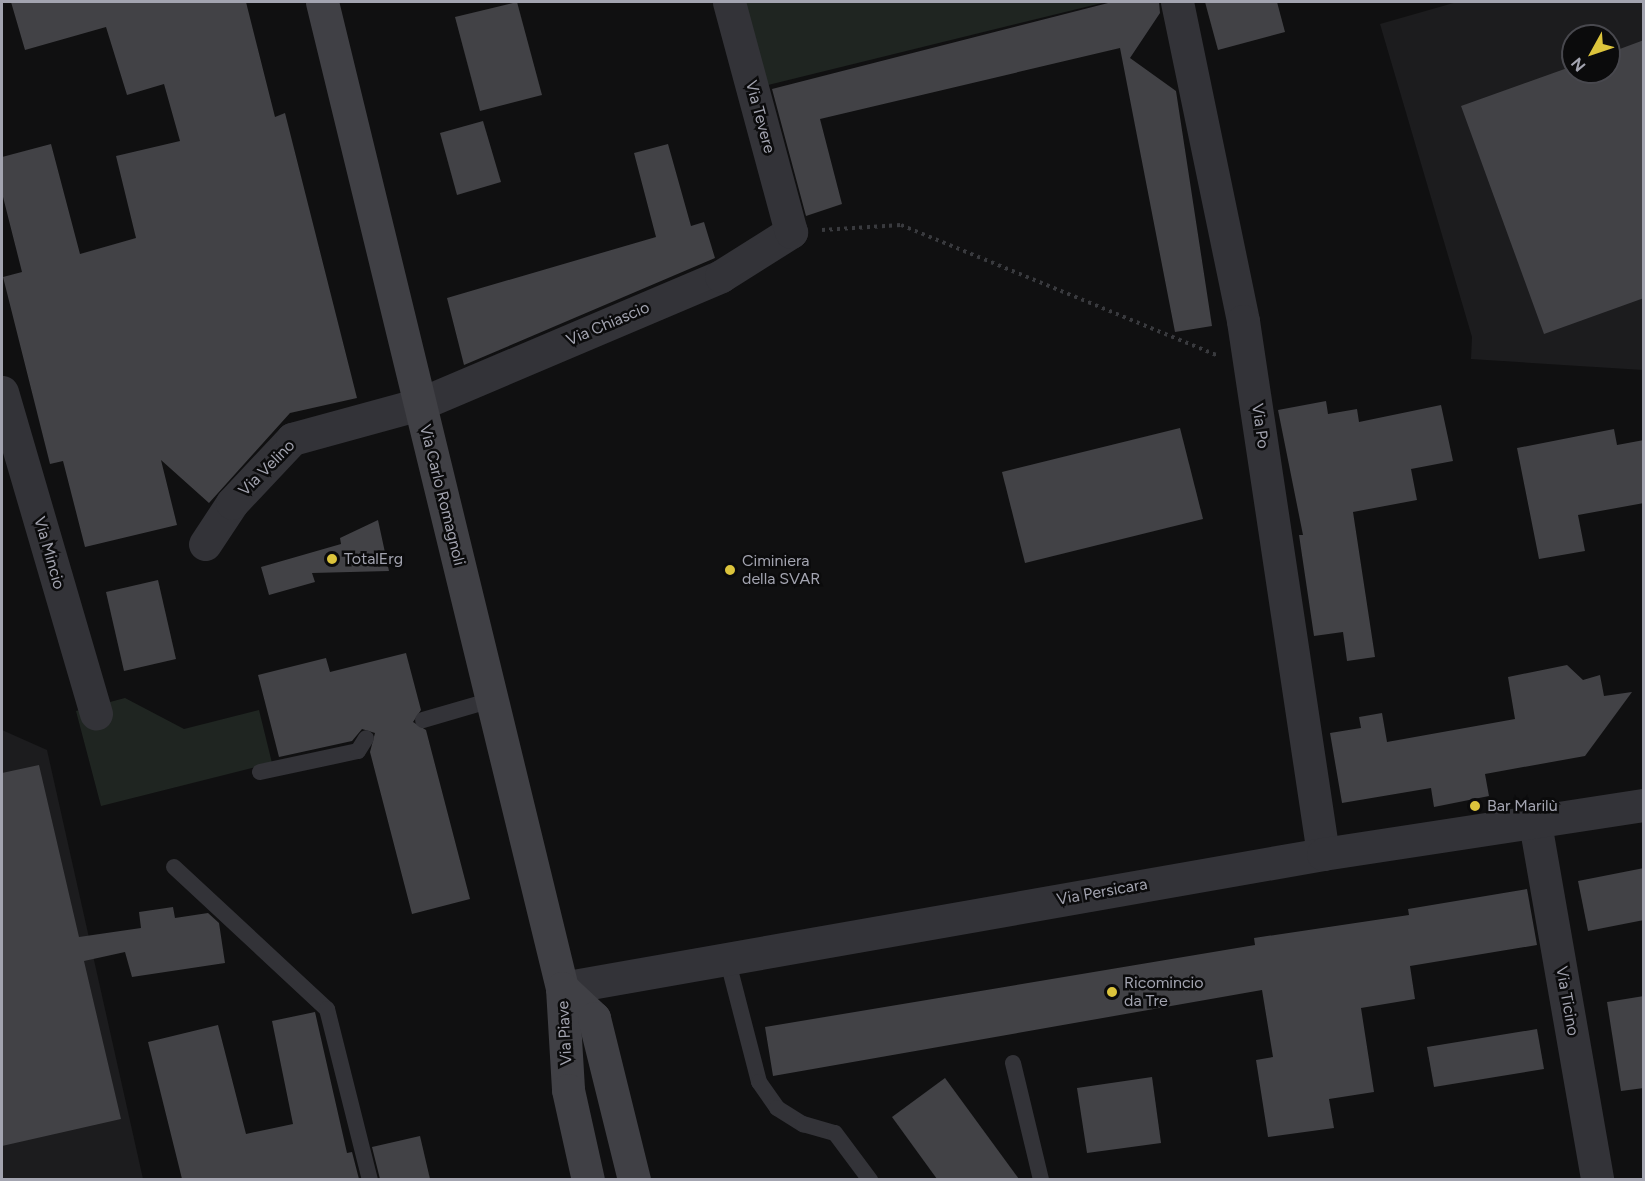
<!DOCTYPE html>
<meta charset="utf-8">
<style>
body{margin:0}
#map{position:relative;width:1645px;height:1181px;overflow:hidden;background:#101011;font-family:Figtree,sans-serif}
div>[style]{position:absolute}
.built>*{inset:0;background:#1c1c1e}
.green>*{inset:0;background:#1f2521}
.building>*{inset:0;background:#424246}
.path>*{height:4px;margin-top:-2px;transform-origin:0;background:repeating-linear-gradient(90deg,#393a3e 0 3px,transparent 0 7.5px)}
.service>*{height:16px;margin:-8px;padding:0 8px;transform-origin:8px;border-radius:8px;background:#333338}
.minor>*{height:33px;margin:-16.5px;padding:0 16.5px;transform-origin:16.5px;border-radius:16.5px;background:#333338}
.tertiary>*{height:33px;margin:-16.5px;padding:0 16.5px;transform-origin:16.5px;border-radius:16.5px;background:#333338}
.secondary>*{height:33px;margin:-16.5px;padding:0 16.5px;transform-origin:16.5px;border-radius:16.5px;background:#404045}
.dots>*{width:16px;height:16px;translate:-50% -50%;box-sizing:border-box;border:3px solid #0b0b0c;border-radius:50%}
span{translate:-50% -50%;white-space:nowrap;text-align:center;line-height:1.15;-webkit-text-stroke:5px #0b0b0c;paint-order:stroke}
.street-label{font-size:16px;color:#a3a4b0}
.poi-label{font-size:16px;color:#a3a4b0}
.left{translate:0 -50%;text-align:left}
.frame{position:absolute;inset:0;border:3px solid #a3a4b0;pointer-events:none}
.north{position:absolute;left:1561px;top:24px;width:60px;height:60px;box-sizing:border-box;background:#0b0b0c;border:2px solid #48484e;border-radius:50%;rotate:230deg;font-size:16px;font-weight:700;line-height:24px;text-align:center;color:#a3a4b0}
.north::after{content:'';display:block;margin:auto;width:21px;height:27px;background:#dcc43c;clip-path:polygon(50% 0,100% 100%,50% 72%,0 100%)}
</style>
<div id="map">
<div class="built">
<div style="clip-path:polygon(evenodd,1457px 2px,1643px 2px,1643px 370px,1471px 359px,1472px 337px,1380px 24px,1457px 2px,1573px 36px,1609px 36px,1609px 72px,1573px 72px,1573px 36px)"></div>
<div style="clip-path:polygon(2px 730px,47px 750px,143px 1179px,2px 1179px)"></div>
</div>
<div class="green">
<div style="clip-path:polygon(743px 2px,1106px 2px,764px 86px)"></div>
<div style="clip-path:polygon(125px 698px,184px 729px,259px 710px,272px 763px,101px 806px,76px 711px)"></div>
</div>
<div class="building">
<div style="clip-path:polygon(11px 2px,246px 2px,275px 117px,285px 113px,357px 398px,290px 413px,209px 503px,161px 460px,177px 525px,85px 547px,63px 461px,50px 464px,3px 277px,22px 272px,2px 193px,2px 157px,51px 144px,80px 254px,136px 238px,116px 156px,180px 141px,164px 84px,127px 95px,106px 27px,25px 50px)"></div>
<div style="clip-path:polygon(517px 2px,542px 95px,480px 111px,455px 17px)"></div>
<div style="clip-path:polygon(1112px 2px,1159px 2px,1160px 13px,1130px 58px,1176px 91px,1212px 326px,1175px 332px,1120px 48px,820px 119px,842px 204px,806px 216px,772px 89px)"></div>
<div style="clip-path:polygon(1205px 2px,1277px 2px,1285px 32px,1218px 50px)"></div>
<div style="clip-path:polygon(1644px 40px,1644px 298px,1544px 334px,1461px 106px,1573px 66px,1573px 72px,1609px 72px,1609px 53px)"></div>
<div style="clip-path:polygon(483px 121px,501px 182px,457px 195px,440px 133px)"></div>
<div style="clip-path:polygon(668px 144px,691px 226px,704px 222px,715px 258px,464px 365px,447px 298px,656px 237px,634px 153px)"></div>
<div style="clip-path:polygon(1326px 401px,1328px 414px,1357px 409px,1359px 422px,1441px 405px,1453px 461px,1411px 469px,1417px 500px,1353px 512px,1375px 657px,1347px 661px,1343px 632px,1314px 636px,1299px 535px,1303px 535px,1278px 410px)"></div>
<div style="clip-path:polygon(1180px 428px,1203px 519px,1025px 563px,1002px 472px)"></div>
<div style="clip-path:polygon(1614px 429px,1617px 445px,1644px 440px,1644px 503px,1578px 515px,1585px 551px,1539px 559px,1517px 448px)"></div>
<div style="clip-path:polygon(378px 520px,389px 571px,312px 573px,315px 582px,269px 595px,261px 567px,341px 544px,340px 538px)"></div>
<div style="clip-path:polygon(158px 580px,176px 659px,124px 671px,106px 592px)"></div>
<div style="clip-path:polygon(406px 653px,421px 710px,413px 722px,426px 730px,470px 899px,412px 914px,370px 752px,375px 733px,362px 729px,352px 741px,279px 757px,258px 675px,326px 658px,330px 672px)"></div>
<div style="clip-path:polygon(1567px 665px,1583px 680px,1600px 675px,1604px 696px,1632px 692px,1585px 756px,1485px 774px,1489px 796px,1434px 807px,1431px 788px,1342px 803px,1330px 733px,1361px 728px,1359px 717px,1382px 713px,1387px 742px,1515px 719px,1508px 677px)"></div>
<div style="clip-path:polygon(39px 765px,79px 937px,141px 928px,139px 912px,173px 907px,175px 918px,208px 913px,219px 923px,225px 963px,132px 977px,125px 952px,84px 961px,121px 1119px,2px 1146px,2px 773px)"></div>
<div style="clip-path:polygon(1644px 868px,1644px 920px,1588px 931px,1578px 881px)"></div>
<div style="clip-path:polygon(1527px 889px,1537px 945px,1410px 966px,1415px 999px,1361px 1008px,1374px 1092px,1329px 1099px,1334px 1128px,1268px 1137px,1256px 1060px,1273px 1057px,1262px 990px,773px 1076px,765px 1027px,1255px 945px,1254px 938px,1409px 915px,1408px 909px)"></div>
<div style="clip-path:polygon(1644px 996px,1644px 1088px,1621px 1091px,1607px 1002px)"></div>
<div style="clip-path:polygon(315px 1012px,347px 1153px,352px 1152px,359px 1179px,182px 1179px,148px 1042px,218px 1025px,246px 1134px,293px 1124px,272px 1021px)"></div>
<div style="clip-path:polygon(1537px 1029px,1544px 1069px,1434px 1087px,1427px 1047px)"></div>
<div style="clip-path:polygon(1152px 1077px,1161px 1143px,1087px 1153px,1077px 1088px)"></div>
<div style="clip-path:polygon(945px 1078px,1019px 1179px,937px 1179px,892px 1117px)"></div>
<div style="clip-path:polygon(420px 1136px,430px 1179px,380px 1179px,372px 1147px)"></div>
</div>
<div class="path">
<div style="left:822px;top:230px;width:79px;rotate:-3.6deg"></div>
<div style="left:901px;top:225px;width:342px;rotate:22.4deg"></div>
</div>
<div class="service">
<div style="left:423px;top:720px;width:72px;rotate:-16.2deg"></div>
<div style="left:260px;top:772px;width:100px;rotate:-12.1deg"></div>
<div style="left:358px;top:751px;width:15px;rotate:-58deg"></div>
<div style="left:174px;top:867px;width:209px;rotate:42.9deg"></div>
<div style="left:327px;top:1009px;width:176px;rotate:75.9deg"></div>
<div style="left:727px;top:958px;width:128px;rotate:75.5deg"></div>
<div style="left:759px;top:1082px;width:32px;rotate:55deg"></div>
<div style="left:777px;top:1108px;width:31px;rotate:32deg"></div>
<div style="left:803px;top:1124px;width:33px;rotate:16deg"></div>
<div style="left:835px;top:1133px;width:59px;rotate:53.3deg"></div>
<div style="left:1013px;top:1063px;width:120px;rotate:76.5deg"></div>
</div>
<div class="minor">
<div style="left:1177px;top:2px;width:326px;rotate:78.3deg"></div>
<div style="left:1243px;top:321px;width:539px;rotate:81.46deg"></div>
<div style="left:2px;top:392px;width:335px;rotate:73.7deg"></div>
<div style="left:205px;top:544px;width:49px;rotate:-56.6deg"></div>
<div style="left:232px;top:503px;width:88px;rotate:-46.8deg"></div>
<div style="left:292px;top:439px;width:133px;rotate:-15.3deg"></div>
<div style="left:420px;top:404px;width:327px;rotate:-23deg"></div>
<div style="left:721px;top:276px;width:83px;rotate:-32.2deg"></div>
<div style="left:791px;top:232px;width:238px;rotate:-105.1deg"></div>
<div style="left:1535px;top:823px;width:362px;rotate:80.1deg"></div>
</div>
<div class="tertiary">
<div style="left:562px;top:988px;width:773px;rotate:-9.99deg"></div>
<div style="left:1323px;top:854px;width:325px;rotate:-8.7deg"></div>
</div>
<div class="secondary">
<div style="left:322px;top:2px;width:1015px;rotate:76.32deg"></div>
<div style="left:562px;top:988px;width:102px;rotate:86.6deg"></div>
<div style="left:568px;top:1090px;width:92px;rotate:77.5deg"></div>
<div style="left:562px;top:988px;width:44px;rotate:43.2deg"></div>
<div style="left:594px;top:1018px;width:167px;rotate:76.1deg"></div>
</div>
<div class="dots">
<div style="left:332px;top:559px;background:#dcc43c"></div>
<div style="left:730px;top:570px;background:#dcc43c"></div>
<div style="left:1475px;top:806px;background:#dcc43c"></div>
<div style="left:1112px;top:992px;background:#dcc43c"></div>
</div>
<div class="street-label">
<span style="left:760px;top:117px;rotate:75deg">Via Tevere</span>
<span style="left:608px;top:324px;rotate:-23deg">Via Chiascio</span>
<span style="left:1260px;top:426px;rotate:82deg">Via Po</span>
<span style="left:267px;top:468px;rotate:-45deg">Via Velino</span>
<span style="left:442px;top:495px;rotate:76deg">Via Carlo Romagnoli</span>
<span style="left:49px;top:553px;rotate:74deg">Via Mincio</span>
<span style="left:1102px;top:892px;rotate:-10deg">Via Persicara</span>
<span style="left:1567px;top:1001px;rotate:80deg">Via Ticino</span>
<span style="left:565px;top:1033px;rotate:-93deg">Via Piave</span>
</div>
<div class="poi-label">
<span class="left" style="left:344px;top:559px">TotalErg</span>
<span class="left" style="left:742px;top:570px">Ciminiera<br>della SVAR</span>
<span class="left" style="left:1487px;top:806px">Bar Marilù</span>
<span class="left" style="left:1124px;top:992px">Ricomincio<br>da Tre</span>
</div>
<div class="frame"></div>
<div class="north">N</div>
</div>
